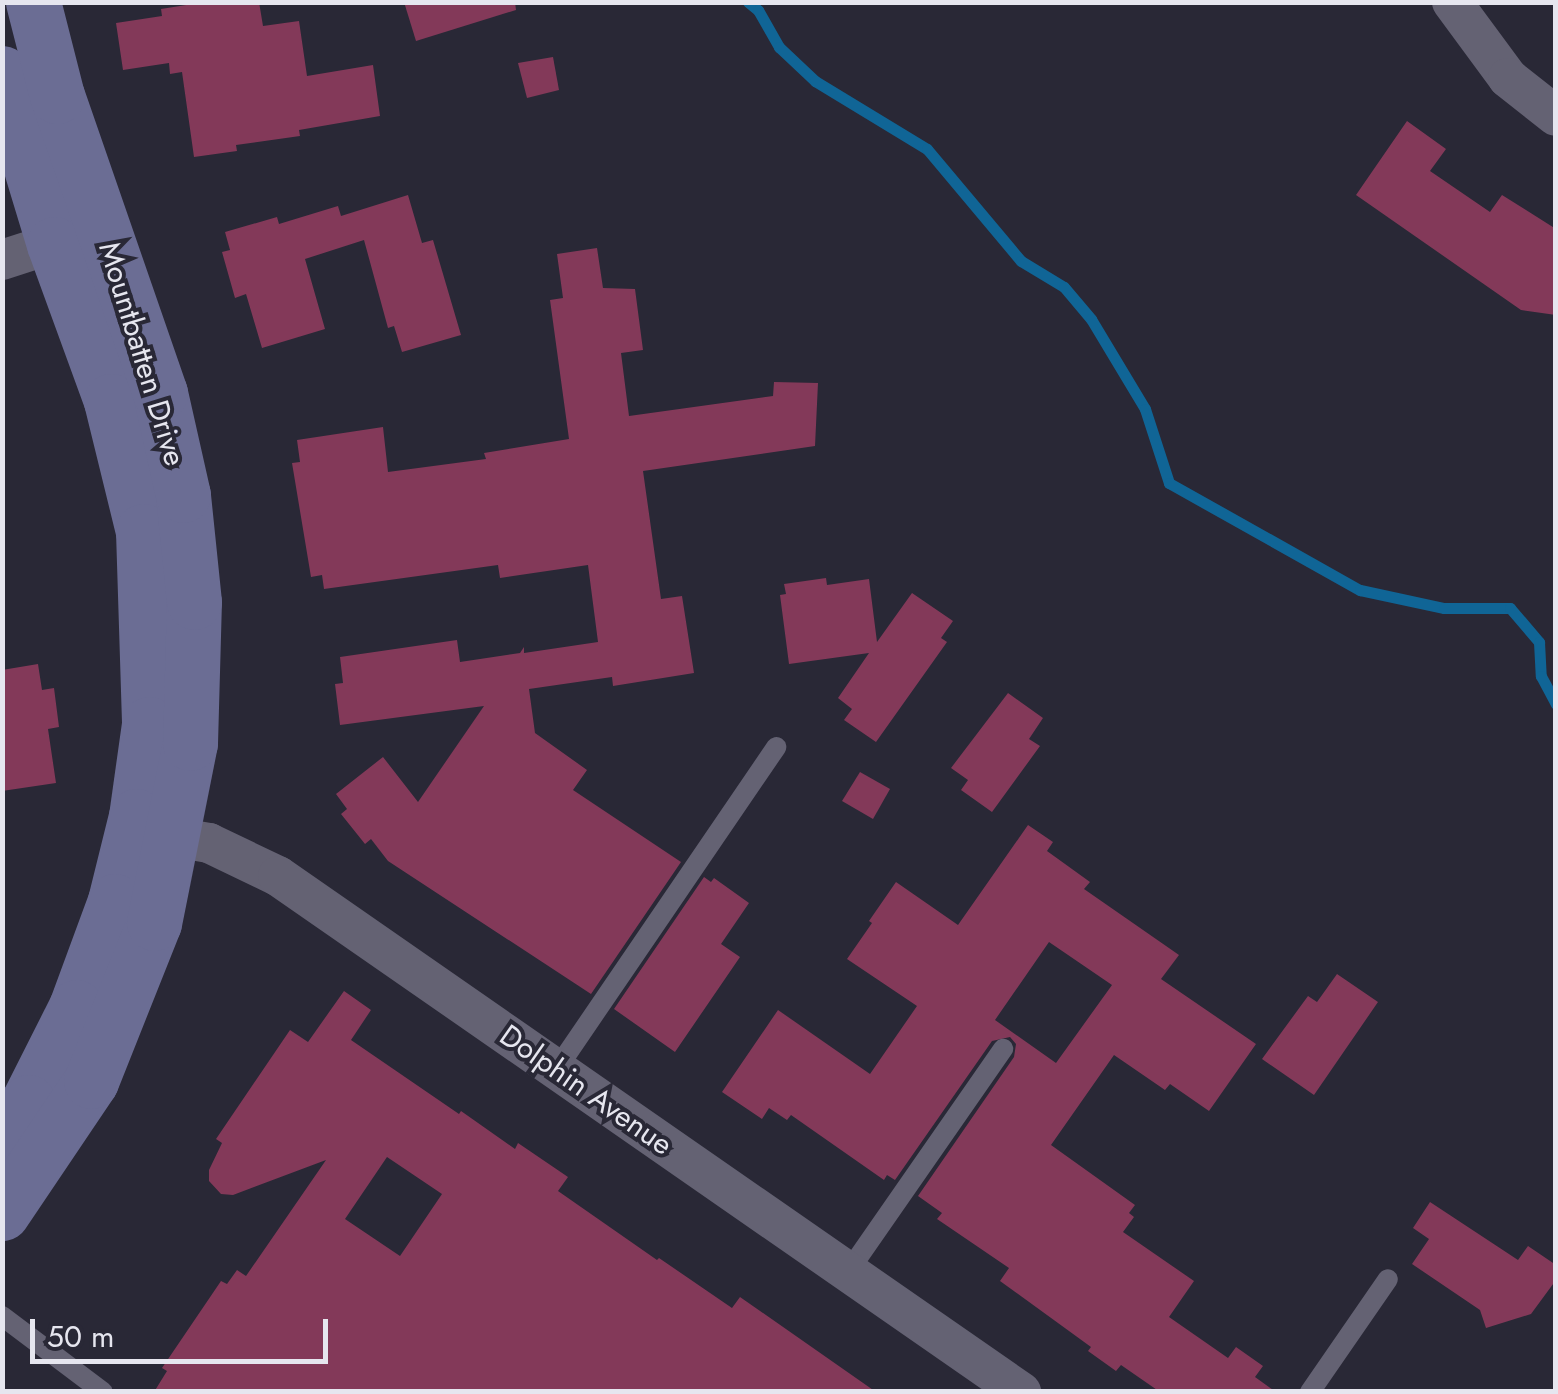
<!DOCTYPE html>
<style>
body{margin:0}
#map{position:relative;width:1558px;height:1394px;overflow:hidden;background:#292836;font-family:Jost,sans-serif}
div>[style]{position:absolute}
.stream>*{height:11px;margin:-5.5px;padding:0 5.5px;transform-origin:5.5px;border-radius:5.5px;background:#106596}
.building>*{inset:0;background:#833959}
.lane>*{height:20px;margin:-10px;padding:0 10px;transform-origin:10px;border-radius:10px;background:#646273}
.street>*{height:40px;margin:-20px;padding:0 20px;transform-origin:20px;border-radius:20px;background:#646273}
.secondary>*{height:55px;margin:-27.5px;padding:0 27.5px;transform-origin:27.5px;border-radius:27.5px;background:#6b6d94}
span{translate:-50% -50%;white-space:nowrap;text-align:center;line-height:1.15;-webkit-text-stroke:8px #292836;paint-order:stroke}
.street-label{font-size:30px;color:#e6e6ef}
.frame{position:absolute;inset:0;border:5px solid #e6e6ef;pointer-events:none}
.scale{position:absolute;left:30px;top:1319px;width:298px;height:45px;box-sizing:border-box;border:5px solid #e6e6ef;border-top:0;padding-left:12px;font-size:30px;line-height:35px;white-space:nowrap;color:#e6e6ef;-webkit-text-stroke:8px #292836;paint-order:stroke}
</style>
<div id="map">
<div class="stream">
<div style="left:748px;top:2px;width:13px;rotate:39deg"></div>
<div style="left:758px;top:10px;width:43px;rotate:60.4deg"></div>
<div style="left:779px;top:47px;width:50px;rotate:43.4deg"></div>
<div style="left:815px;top:81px;width:131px;rotate:31.3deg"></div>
<div style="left:927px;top:149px;width:146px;rotate:50deg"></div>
<div style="left:1021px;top:261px;width:50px;rotate:31.2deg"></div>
<div style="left:1064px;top:287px;width:42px;rotate:49.8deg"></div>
<div style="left:1091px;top:319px;width:105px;rotate:59deg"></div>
<div style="left:1145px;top:409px;width:78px;rotate:72deg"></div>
<div style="left:1169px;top:483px;width:219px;rotate:29.3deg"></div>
<div style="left:1360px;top:590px;width:86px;rotate:12.1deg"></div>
<div style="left:1444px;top:608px;width:66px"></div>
<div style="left:1510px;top:608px;width:45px;rotate:49.5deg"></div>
<div style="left:1539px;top:642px;width:34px;rotate:87deg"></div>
<div style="left:1541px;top:676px;width:32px;rotate:62deg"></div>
</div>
<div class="building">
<div style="clip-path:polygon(205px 2px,259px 2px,263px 26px,299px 21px,307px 76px,373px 65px,380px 116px,299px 130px,300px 136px,236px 145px,237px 151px,194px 157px,182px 72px,170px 74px,169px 63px,123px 70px,116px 23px,162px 16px,161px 9px)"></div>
<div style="clip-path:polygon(404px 2px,515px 2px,516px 10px,416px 41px)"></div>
<div style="clip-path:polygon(553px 57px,559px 90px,527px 98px,518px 63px)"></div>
<div style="clip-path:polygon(1407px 121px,1446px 149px,1430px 171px,1490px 212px,1502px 195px,1556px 229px,1556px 315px,1521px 310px,1356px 195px)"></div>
<div style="clip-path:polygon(408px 195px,422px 243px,433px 240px,461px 335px,402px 352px,394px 326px,388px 328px,364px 240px,305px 259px,325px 329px,262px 348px,246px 294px,235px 298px,222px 252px,230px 250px,225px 232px,277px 217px,279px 224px,338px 206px,341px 216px)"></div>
<div style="clip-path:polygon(597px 248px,603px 288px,635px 289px,643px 350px,621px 353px,629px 416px,773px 396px,774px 382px,818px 383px,815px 446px,643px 471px,661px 599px,682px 596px,694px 673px,613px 686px,612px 677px,529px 689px,535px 733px,587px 770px,573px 790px,681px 862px,591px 994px,388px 861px,371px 839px,365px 844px,341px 814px,347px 809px,336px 794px,383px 757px,418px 802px,484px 706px,340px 725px,335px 684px,343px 683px,340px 657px,457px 640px,460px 662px,520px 653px,524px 647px,524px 653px,598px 642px,588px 565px,500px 578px,498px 565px,324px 589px,322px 575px,311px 577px,292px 463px,300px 462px,297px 440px,383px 427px,388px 472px,486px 459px,484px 453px,569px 439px,550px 300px,563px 298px,557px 254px)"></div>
<div style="clip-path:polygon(826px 578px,827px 585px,869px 579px,877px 642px,912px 593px,953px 621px,941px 638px,947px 642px,876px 742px,844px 720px,852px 709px,838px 698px,869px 653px,789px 664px,780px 595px,786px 594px,784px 584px)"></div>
<div style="clip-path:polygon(38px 664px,42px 690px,54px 688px,59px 727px,48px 729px,56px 783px,2px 791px,2px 670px)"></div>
<div style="clip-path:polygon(1008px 693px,1043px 718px,1029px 739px,1040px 746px,992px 812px,961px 790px,968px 780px,951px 768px)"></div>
<div style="clip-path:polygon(860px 772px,890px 789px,873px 819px,842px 801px)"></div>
<div style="clip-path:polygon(evenodd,1028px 825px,1053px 842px,1047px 851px,1090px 882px,1084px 889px,1179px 955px,1161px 979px,1256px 1044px,1209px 1111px,1170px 1084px,1165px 1090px,1114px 1055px,1051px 1145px,1135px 1205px,1129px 1213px,1134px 1217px,1123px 1232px,1194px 1281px,1169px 1317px,1228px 1358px,1236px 1347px,1263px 1366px,1255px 1377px,1276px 1392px,1160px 1392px,1121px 1365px,1116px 1371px,1088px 1351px,1091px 1347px,1000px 1281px,1009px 1268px,937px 1219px,942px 1213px,918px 1196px,1014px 1057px,1016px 1044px,1010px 1037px,992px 1041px,895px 1180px,887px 1175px,884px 1180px,791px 1115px,787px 1120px,769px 1108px,762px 1119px,722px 1092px,778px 1010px,870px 1074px,917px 1006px,847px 959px,872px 923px,869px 921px,896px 882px,958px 925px,1028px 825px,1049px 942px,1112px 985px,1056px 1063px,995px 1020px,1049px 942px)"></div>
<div style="clip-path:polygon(704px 877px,711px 882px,714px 878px,749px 903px,721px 944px,740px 957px,675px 1052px,614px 1009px)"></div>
<div style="clip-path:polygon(1337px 974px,1378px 1002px,1314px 1095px,1262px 1059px,1308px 996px,1317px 1002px)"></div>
<div style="clip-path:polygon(evenodd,344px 991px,371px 1010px,351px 1040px,459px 1114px,461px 1111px,515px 1149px,518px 1143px,568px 1177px,558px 1191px,657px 1260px,659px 1258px,732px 1308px,740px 1297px,876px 1392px,154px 1392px,167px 1371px,162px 1368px,221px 1281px,227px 1284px,237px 1270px,246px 1276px,326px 1160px,233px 1195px,221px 1194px,209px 1181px,209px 1170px,222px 1143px,216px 1139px,290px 1030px,308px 1042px,344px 991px,387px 1157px,442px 1194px,400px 1256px,345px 1219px,387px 1157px)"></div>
<div style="clip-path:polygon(1430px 1202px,1518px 1260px,1528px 1246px,1556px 1265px,1556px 1280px,1531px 1314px,1486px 1328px,1480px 1310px,1412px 1264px,1429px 1239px,1413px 1228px)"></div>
</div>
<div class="lane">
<div style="left:556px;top:1070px;width:391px;rotate:-55.7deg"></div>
<div style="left:848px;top:1272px;width:272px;rotate:-55.2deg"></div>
<div style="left:2px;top:1316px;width:126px;rotate:37deg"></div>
<div style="left:1310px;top:1392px;width:137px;rotate:-55.4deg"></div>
</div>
<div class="street">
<div style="left:1452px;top:2px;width:94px;rotate:53.6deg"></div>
<div style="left:1508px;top:78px;width:61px;rotate:38.4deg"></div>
<div style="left:2px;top:260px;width:81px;rotate:-18deg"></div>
<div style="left:144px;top:832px;width:66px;rotate:9.6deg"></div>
<div style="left:209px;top:843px;width:76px;rotate:25.6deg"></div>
<div style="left:278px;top:876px;width:905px;rotate:34.78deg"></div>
</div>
<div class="secondary">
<div style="left:2px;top:73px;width:179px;rotate:73.1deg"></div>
<div style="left:54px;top:244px;width:167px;rotate:70deg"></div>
<div style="left:111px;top:401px;width:134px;rotate:76.2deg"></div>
<div style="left:143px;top:531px;width:193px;rotate:88.2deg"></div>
<div style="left:149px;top:724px;width:93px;rotate:98deg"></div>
<div style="left:136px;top:816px;width:88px;rotate:103.9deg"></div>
<div style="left:115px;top:901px;width:113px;rotate:110.2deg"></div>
<div style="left:76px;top:1007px;width:106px;rotate:116.8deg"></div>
<div style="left:28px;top:1102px;width:47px;rotate:123.7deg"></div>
<div style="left:2px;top:1213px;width:159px;rotate:-56deg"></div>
<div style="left:91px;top:1081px;width:170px;rotate:-68.3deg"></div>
<div style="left:154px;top:923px;width:184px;rotate:-78.7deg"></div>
<div style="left:190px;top:743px;width:141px;rotate:-88.4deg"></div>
<div style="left:194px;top:602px;width:108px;rotate:-95.9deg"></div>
<div style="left:183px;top:495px;width:105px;rotate:-102.7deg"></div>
<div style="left:160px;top:393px;width:314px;rotate:-109.1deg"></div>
<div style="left:57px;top:96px;width:97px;rotate:-104.3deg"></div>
</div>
<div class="street-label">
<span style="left:142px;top:354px;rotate:73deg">Mountbatten Drive</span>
<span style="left:586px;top:1090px;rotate:35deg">Dolphin Avenue</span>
</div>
<div class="frame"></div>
<div class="scale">50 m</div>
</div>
